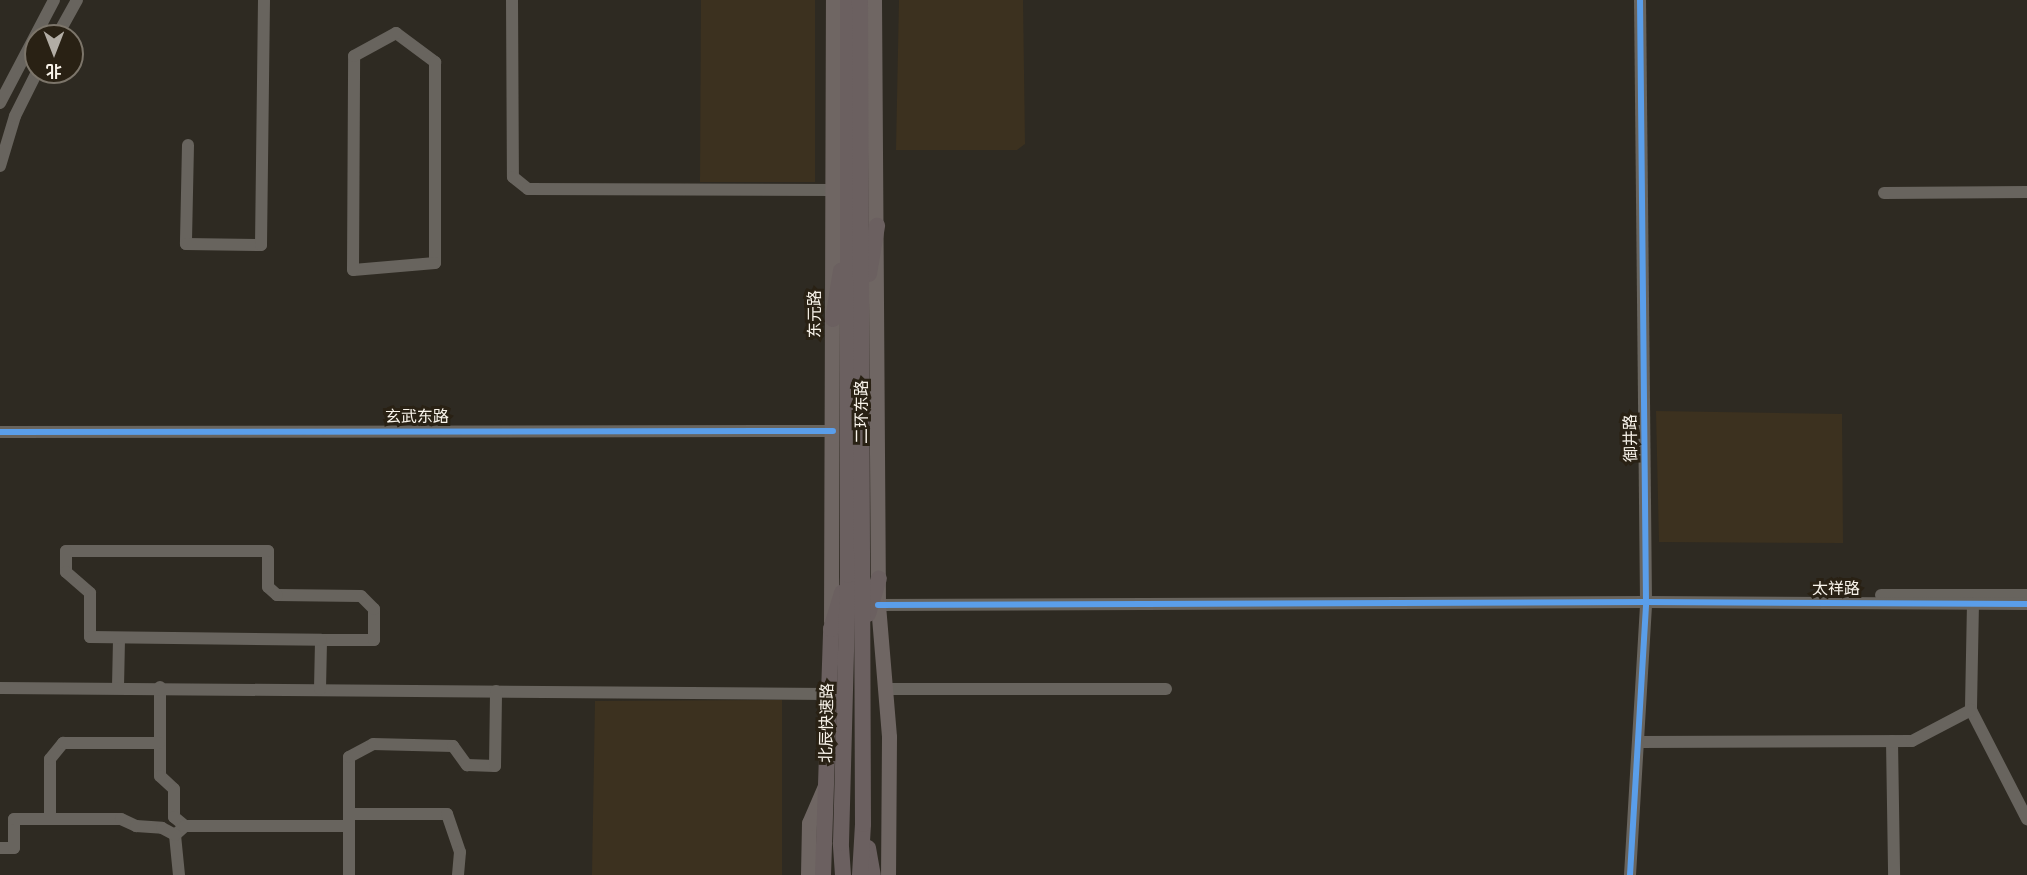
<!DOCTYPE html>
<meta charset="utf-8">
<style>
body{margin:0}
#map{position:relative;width:2027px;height:875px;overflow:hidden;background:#2e2a22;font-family:Poppins,"Noto Sans SC",sans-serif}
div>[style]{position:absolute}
.built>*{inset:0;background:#3c311f}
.minor>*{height:12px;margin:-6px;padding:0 6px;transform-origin:6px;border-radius:6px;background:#68645e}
.major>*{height:15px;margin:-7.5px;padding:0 7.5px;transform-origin:7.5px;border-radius:7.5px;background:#6f6663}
.highway>*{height:16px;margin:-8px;padding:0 8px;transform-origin:8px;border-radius:8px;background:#6b6060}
.cycleway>*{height:6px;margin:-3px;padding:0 3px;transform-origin:3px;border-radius:3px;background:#5a9eea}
span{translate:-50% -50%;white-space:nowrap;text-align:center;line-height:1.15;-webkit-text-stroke:6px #292114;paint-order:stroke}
.street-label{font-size:16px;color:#f9f4eb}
.north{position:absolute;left:24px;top:24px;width:60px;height:60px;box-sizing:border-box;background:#292114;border:2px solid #7c756a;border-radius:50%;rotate:180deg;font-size:16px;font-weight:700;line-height:24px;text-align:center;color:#f9f4eb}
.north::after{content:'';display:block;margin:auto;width:21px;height:27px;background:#b2ada5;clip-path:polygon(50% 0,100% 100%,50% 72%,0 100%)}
</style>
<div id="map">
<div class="built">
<div style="clip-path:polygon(701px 0,815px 0,815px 182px,700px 182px)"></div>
<div style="clip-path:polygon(899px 0,1023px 0,1025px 144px,1017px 150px,896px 150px)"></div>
<div style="clip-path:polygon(1656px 411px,1842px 414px,1843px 543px,1659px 542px)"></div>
<div style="clip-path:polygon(782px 700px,782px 875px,592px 875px,595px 701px)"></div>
</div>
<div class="minor">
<div style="left:512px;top:0;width:177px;rotate:89.7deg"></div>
<div style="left:513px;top:177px;width:19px;rotate:39deg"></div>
<div style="left:528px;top:189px;width:306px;rotate:0.2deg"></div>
<div style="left:396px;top:33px;width:49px;rotate:36.6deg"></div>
<div style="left:435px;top:62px;width:201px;rotate:90deg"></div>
<div style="left:435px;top:263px;width:82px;rotate:175.1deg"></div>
<div style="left:353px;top:270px;width:214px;rotate:-89.7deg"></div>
<div style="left:354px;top:56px;width:48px;rotate:-28.7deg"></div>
<div style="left:57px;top:36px;width:41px;rotate:-60.9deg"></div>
<div style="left:0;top:103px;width:116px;rotate:-62.3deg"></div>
<div style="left:188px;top:145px;width:99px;rotate:91.2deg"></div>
<div style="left:186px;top:244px;width:75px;rotate:0.8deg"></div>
<div style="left:261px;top:245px;width:245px;rotate:-89.3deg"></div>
<div style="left:0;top:166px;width:52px;rotate:-73.3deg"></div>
<div style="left:15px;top:116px;width:49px;rotate:-63.4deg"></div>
<div style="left:1884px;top:193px;width:143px;rotate:-0.4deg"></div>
<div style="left:0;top:432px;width:833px;rotate:-0.07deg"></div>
<div style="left:1881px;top:595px;width:146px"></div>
<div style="left:1973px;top:603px;width:107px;rotate:91.1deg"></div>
<div style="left:1971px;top:710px;width:123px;rotate:62.8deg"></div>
<div style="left:878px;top:605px;width:768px;rotate:-0.22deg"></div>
<div style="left:1646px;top:602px;width:381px;rotate:0.3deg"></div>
<div style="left:118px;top:687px;width:49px;rotate:-88.8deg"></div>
<div style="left:160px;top:687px;width:89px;rotate:90deg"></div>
<div style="left:160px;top:776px;width:19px;rotate:43deg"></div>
<div style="left:174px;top:789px;width:28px;rotate:90deg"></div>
<div style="left:174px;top:817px;width:14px;rotate:39deg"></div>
<div style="left:185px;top:826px;width:13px;rotate:138deg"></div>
<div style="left:175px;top:835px;width:40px;rotate:84.3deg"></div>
<div style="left:0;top:688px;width:828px;rotate:0.42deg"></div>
<div style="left:320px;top:689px;width:49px;rotate:-88.8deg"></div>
<div style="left:321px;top:640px;width:53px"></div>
<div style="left:374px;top:640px;width:31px;rotate:-90deg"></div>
<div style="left:374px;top:609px;width:18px;rotate:-135deg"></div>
<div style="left:361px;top:596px;width:84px;rotate:-179.3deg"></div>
<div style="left:277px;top:595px;width:12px;rotate:-138deg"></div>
<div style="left:268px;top:587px;width:36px;rotate:-90deg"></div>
<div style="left:268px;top:551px;width:202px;rotate:180deg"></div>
<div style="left:66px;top:551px;width:21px;rotate:90deg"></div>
<div style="left:66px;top:572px;width:32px;rotate:41deg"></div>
<div style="left:90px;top:593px;width:44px;rotate:90deg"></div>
<div style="left:90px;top:637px;width:231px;rotate:0.7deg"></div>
<div style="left:886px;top:689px;width:280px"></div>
<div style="left:1892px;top:741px;width:134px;rotate:89.1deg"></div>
<div style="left:1639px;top:742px;width:273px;rotate:-0.2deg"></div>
<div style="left:1912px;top:741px;width:67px;rotate:-27.7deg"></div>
<div style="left:349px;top:814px;width:98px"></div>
<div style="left:447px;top:814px;width:40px;rotate:71.1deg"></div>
<div style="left:460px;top:852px;width:23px;rotate:95deg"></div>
<div style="left:50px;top:819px;width:60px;rotate:-90deg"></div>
<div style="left:50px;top:759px;width:21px;rotate:-51deg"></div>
<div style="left:63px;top:743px;width:96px"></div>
<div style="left:185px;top:826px;width:164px"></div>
<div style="left:0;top:848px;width:14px"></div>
<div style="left:14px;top:848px;width:29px;rotate:-90deg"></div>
<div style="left:14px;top:819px;width:107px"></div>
<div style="left:121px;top:819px;width:17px;rotate:25deg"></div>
<div style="left:136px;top:826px;width:26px;rotate:4deg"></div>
<div style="left:162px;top:828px;width:15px;rotate:28deg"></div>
<div style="left:349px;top:875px;width:118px;rotate:-90deg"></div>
<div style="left:349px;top:757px;width:27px;rotate:-28deg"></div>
<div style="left:373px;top:744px;width:80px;rotate:1.4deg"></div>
<div style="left:453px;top:746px;width:24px;rotate:54deg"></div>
<div style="left:467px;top:765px;width:28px;rotate:2deg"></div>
<div style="left:495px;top:766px;width:75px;rotate:-89.2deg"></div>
<div style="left:1630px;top:875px;width:273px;rotate:-86.6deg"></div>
<div style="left:1646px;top:602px;width:602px;rotate:-90.57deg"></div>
</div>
<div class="major">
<div style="left:874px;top:0;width:605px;rotate:89.62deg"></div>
<div style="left:878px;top:605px;width:132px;rotate:85.2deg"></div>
<div style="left:889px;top:737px;width:138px;rotate:90.4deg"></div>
<div style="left:831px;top:621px;width:621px;rotate:-89.82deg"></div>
<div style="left:808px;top:875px;width:52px;rotate:-88.9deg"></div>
<div style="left:809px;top:823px;width:40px;rotate:-66.6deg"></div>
</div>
<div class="highway">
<div style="left:869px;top:274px;width:49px;rotate:-80.5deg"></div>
<div style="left:833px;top:319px;width:49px;rotate:-80.5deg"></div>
<div style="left:868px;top:614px;width:37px;rotate:-73deg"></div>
<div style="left:868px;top:848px;width:27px;rotate:80deg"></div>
<div style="left:823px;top:875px;width:246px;rotate:-88.1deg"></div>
<div style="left:831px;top:629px;width:38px;rotate:-73deg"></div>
<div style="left:843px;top:875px;width:32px;rotate:-94deg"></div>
<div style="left:841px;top:843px;width:268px;rotate:-88.5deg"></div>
<div style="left:848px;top:575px;width:575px;rotate:-90deg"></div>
<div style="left:860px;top:875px;width:51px;rotate:-86.6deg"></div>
<div style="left:863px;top:824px;width:824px;rotate:-90.21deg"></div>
</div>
<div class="cycleway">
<div style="left:0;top:432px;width:833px;rotate:-0.07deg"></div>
<div style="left:878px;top:605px;width:768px;rotate:-0.22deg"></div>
<div style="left:1646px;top:602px;width:381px;rotate:0.3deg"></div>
<div style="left:1630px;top:875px;width:273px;rotate:-86.6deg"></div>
<div style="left:1646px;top:602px;width:602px;rotate:-90.57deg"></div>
</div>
<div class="street-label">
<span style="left:815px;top:314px;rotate:-90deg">东元路</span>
<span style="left:862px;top:412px;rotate:-90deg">二环东路</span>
<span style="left:417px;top:417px">玄武东路</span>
<span style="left:1631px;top:438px;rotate:-91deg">御井路</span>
<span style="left:1836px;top:589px">太祥路</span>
<span style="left:827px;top:723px;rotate:-89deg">北辰快速路</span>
</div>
<div class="north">北</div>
</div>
